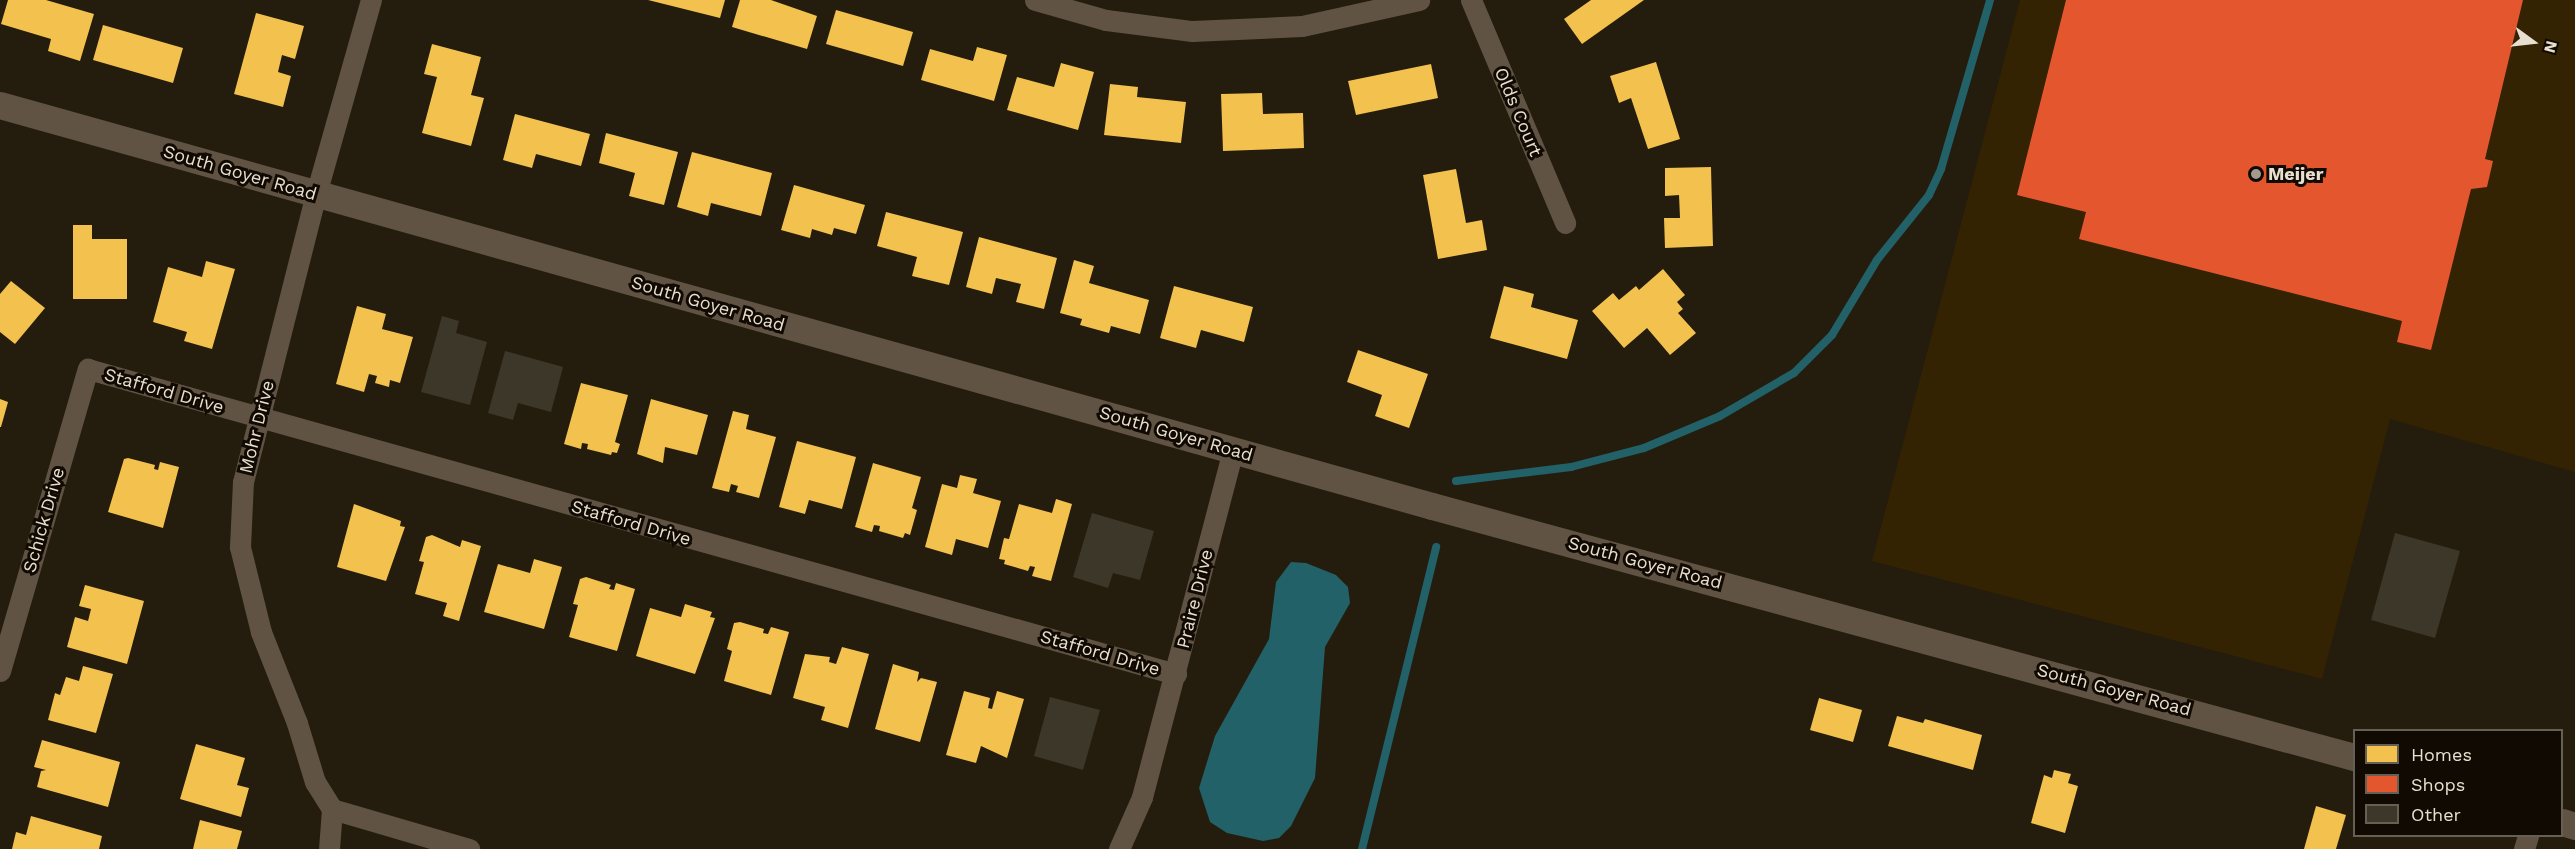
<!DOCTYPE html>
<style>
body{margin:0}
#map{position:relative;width:2575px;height:849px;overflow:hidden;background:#241c0d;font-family:"Work Sans",sans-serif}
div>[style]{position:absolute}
.built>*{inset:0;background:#332302}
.water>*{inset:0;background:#216167}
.homes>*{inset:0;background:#f2c14e}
.shops>*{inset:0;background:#e4572e}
.stream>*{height:8px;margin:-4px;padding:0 4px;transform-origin:4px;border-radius:4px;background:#216167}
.building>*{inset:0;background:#3d372a}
.minor>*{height:21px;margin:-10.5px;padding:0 10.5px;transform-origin:10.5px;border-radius:10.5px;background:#605343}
.tertiary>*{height:27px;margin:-13.5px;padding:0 13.5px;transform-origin:13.5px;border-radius:13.5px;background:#605343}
.dots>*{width:16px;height:16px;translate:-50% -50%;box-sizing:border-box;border:3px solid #100a02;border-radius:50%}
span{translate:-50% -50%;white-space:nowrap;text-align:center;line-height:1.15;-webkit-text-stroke:6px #100a02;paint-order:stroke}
.street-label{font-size:18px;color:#e8dfd0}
.poi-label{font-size:18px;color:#e8dfd0;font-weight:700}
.left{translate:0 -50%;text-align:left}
.legend{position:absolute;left:2353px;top:729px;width:210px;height:108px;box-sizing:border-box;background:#100a02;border:2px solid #665f54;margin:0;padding:8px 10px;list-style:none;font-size:18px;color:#e8dfd0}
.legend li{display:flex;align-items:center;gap:12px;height:30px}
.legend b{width:30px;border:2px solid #665f54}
.north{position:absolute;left:2503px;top:12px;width:60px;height:60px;-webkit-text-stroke:4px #100a02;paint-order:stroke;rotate:105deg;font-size:16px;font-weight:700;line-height:24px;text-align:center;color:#e8dfd0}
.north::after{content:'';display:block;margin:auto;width:21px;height:27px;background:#e8dfd0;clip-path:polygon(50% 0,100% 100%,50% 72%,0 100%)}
</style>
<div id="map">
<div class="built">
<div style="clip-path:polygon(2020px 0,2575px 0,2575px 472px,2390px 419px,2322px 679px,1872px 561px)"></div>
</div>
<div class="water">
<div style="clip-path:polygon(1291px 562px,1306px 563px,1336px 575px,1348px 587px,1350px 603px,1325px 647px,1315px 778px,1291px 826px,1279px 838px,1263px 841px,1227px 833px,1210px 822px,1199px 788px,1215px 736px,1269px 639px,1276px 582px)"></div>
</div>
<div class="homes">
<div style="clip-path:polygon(8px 0,46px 0,94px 14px,80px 61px,48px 51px,51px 39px,1px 24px)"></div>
<div style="clip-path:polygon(648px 0,725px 0,720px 18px)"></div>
<div style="clip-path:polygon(740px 0,771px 0,817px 16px,807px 49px,732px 27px)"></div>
<div style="clip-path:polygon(1591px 0,1644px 0,1582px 44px,1564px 19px)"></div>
<div style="clip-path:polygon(836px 10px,913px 32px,903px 66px,826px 44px)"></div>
<div style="clip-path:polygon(256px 13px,304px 26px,295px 59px,282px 55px,278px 72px,291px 76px,283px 107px,234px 94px)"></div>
<div style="clip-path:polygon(103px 25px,183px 48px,173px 83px,93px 60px)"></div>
<div style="clip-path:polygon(432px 44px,481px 57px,471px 95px,484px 98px,471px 146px,422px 133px,437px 77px,424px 74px)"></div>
<div style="clip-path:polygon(977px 47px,1007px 55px,994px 101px,921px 80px,930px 49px,973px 61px)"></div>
<div style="clip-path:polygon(1656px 62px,1680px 139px,1648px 149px,1631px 98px,1619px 103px,1610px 76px)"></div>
<div style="clip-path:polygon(1061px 63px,1094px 72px,1078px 130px,1007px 110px,1017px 77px,1054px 87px)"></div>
<div style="clip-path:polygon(1431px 64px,1438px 98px,1356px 115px,1348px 81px)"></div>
<div style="clip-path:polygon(1110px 84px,1138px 87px,1137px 97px,1186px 102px,1181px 143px,1104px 135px)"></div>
<div style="clip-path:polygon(1262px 93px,1263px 114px,1303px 113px,1304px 148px,1223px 151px,1221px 94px)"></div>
<div style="clip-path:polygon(515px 114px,590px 134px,581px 166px,536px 154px,532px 168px,503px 160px)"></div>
<div style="clip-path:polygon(606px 133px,678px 152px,664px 205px,629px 196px,635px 173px,599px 163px)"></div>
<div style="clip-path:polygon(692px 152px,772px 173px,761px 216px,711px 203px,708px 216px,677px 207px)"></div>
<div style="clip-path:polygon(1711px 167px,1713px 246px,1665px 248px,1664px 218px,1680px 218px,1679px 195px,1665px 196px,1665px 168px)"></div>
<div style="clip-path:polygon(1456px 169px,1466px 223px,1482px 220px,1487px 250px,1438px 259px,1423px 175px)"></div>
<div style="clip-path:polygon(794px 185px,865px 205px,856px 234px,834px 228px,832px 235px,812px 229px,810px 238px,781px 230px)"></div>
<div style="clip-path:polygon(886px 212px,963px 232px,949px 285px,912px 276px,917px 257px,877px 246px)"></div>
<div style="clip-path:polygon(73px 225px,92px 225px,92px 239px,127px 239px,127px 299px,73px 299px)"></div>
<div style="clip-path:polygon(979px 237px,1057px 258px,1044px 309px,1016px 302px,1021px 284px,996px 278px,992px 294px,966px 287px)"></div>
<div style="clip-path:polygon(1074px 260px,1094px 266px,1089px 283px,1149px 300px,1140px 334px,1111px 326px,1109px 333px,1080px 325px,1082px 319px,1060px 313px)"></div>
<div style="clip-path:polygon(206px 261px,235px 269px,212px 349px,184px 341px,187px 332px,153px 322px,168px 267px,202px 277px)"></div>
<div style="clip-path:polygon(1663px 269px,1685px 295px,1677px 302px,1683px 309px,1678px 313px,1696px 333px,1670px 355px,1647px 328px,1624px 348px,1592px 311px,1613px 293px,1619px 300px,1636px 286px,1639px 290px)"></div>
<div style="clip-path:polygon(11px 281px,45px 308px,15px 344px,0 332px,0 294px)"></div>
<div style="clip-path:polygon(1174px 286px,1253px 307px,1244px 342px,1201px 330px,1196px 348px,1160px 338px)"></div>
<div style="clip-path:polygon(1504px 286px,1534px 294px,1531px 307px,1578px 320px,1567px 359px,1490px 338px)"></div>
<div style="clip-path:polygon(357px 306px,386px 314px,382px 329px,413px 337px,400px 383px,390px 380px,389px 387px,375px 383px,377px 376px,369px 374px,364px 392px,336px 384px)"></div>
<div style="clip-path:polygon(1358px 350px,1428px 374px,1409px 428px,1375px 416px,1382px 395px,1347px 382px)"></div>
<div style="clip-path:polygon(581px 383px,628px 395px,615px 442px,620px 444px,617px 453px,612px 452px,611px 455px,587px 449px,588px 444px,582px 443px,581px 449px,564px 444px)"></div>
<div style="clip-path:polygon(0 399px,8px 402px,1px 427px,0 427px)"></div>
<div style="clip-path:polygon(651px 399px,708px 415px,697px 455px,665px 447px,663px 463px,637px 454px)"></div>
<div style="clip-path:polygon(733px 411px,749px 415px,746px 429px,776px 437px,759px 498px,736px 492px,738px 486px,731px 484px,729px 492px,712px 488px)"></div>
<div style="clip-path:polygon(797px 441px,856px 457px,842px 509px,809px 500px,805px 514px,779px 507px)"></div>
<div style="clip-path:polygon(128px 458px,155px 465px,154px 469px,158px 470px,160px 462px,179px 467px,163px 528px,108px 512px,124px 459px)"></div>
<div style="clip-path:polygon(873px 463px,921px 477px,912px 508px,917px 510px,910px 535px,905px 533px,903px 538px,879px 531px,880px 526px,874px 525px,872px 532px,855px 527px)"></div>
<div style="clip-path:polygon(960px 475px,977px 479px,973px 493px,1001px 501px,988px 548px,956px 539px,952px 555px,925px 547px,942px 484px,957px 488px)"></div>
<div style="clip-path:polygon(1056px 499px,1072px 504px,1051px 581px,1032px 576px,1035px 567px,1030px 566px,1028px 571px,1004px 564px,1005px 560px,999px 559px,1004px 538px,1009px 539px,1019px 504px,1052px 513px)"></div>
<div style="clip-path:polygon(354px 504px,401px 521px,400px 526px,405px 527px,386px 581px,337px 567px)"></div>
<div style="clip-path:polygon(432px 535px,460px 547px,462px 540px,481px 546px,459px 621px,443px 616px,447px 603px,415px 594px,424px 562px,419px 561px,426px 537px)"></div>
<div style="clip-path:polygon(534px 559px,562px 567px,544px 629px,484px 612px,498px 564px,530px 573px)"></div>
<div style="clip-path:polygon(586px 577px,611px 585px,609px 589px,614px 590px,616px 583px,635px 589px,617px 651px,569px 637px,578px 605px,573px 604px,580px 579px)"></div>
<div style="clip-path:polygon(85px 585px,144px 601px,127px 664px,67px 647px,75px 617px,88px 621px,91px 609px,79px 606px)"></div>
<div style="clip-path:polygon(685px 604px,712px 612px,710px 617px,715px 618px,695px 674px,636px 656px,650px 608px,681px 617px)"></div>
<div style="clip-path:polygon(740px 622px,764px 629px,763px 633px,768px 634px,771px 627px,789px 632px,771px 695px,724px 681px,732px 651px,727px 649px,734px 623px)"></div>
<div style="clip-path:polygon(842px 647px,869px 654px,848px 728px,821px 720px,825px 707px,793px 698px,805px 654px,830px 657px,829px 662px,836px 664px)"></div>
<div style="clip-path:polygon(893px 664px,919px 672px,917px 682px,921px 678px,937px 682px,920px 742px,875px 729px)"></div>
<div style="clip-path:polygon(83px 666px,113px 674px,96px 733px,48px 720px,55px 693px,60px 695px,66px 677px,79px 681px)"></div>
<div style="clip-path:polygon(964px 691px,990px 698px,988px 708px,992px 709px,997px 691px,1024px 699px,1007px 758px,981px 746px,976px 763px,946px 755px)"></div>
<div style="clip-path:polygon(1819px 698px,1862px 710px,1853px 742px,1810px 730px)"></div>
<div style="clip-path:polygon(1897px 716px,1923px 723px,1925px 719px,1982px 735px,1973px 770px,1888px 746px)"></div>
<div style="clip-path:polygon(42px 740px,120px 762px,108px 807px,37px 787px,41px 771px,46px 770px,34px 767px)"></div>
<div style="clip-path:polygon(196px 744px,245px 758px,237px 785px,249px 788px,241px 817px,180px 799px)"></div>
<div style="clip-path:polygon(2054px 770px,2071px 774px,2068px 783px,2078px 786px,2065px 833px,2031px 823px,2044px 775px,2052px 778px)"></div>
<div style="clip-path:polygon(2316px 806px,2346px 815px,2336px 849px,2304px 849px)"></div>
<div style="clip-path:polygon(31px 816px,102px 836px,99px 849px,12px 849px,16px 832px,26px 835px)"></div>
<div style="clip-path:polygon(200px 820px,242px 831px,237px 849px,193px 849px)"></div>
</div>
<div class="shops">
<div style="clip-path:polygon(2066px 0,2523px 0,2485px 159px,2493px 161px,2487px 187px,2471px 189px,2431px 350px,2397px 342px,2402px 321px,2079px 239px,2086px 212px,2017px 195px)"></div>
</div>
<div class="stream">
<div style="left:1456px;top:481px;width:116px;rotate:-6.9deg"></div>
<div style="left:1571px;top:467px;width:75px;rotate:-14.6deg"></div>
<div style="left:1644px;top:448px;width:82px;rotate:-22.8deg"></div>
<div style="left:1720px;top:416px;width:86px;rotate:-30.2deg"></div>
<div style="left:1794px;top:373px;width:54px;rotate:-45deg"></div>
<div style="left:1832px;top:335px;width:87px;rotate:-59deg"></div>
<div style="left:1877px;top:260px;width:83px;rotate:-51.3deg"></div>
<div style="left:1929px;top:195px;width:29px;rotate:-65deg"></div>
<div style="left:1941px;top:169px;width:176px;rotate:-73.8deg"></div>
<div style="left:1362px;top:849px;width:311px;rotate:-76.2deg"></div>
</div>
<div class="building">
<div style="clip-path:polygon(442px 316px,459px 321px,456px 333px,487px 342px,470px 405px,421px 392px)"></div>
<div style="clip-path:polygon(505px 351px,563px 367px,551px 412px,518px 403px,513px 420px,488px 413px)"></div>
<div style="clip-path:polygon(1092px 513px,1154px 531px,1140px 580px,1113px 573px,1108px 588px,1073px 577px)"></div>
<div style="clip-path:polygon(2395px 533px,2460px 551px,2435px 638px,2371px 620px)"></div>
<div style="clip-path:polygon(1050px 697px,1100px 710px,1083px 770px,1034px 756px)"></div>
</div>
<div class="minor">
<div style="left:1035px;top:0;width:74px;rotate:15.7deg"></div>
<div style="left:1106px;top:20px;width:87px;rotate:7.3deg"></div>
<div style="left:1192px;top:31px;width:110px;rotate:-2.6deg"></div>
<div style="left:1302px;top:26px;width:120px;rotate:-12.5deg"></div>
<div style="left:1471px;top:0;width:242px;rotate:67.1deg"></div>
<div style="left:0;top:671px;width:315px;rotate:-73.8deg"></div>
<div style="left:88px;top:369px;width:1130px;rotate:15.66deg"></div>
<div style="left:332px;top:809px;width:143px;rotate:16.3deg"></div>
<div style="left:329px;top:849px;width:40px;rotate:-85.7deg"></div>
<div style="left:332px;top:809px;width:32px;rotate:-122deg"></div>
<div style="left:315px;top:782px;width:62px;rotate:-107deg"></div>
<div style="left:297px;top:723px;width:98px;rotate:-111.6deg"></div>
<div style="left:261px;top:632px;width:88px;rotate:-103.9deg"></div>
<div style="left:240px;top:547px;width:65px;rotate:-87.4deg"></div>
<div style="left:243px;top:482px;width:297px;rotate:-75.8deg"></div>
<div style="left:316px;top:194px;width:202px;rotate:-74.2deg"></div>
<div style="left:1119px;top:849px;width:57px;rotate:-66.1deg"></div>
<div style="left:1142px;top:797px;width:359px;rotate:-75.3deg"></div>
<div style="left:2524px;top:849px;width:14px;rotate:-73deg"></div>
</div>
<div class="tertiary">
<div style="left:0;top:105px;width:1487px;rotate:15.64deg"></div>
<div style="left:1432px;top:506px;width:956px;rotate:15.23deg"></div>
<div style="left:2562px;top:822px;width:14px;rotate:17deg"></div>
</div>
<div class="dots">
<div style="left:2256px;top:174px;background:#a39b8c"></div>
</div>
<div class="street-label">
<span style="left:1518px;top:112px;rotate:67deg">Olds Court</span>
<span style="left:240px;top:173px;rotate:16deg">South Goyer Road</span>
<span style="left:708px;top:304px;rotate:16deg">South Goyer Road</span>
<span style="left:164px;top:391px;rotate:16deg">Stafford Drive</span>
<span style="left:257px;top:427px;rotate:-76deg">Mohr Drive</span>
<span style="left:1176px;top:434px;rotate:16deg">South Goyer Road</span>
<span style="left:44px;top:520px;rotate:-74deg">Schick Drive</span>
<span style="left:631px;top:523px;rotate:16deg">Stafford Drive</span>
<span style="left:1645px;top:563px;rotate:15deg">South Goyer Road</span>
<span style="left:1195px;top:599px;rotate:-76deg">Praire Drive</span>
<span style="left:1100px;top:653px;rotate:16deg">Stafford Drive</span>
<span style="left:2114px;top:690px;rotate:15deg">South Goyer Road</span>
</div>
<div class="poi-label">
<span class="left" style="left:2268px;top:174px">Meijer</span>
</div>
<ul class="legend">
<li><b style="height:16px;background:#f2c14e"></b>Homes</li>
<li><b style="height:16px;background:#e4572e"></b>Shops</li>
<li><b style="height:16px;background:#3d372a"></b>Other</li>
</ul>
<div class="north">N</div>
</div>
